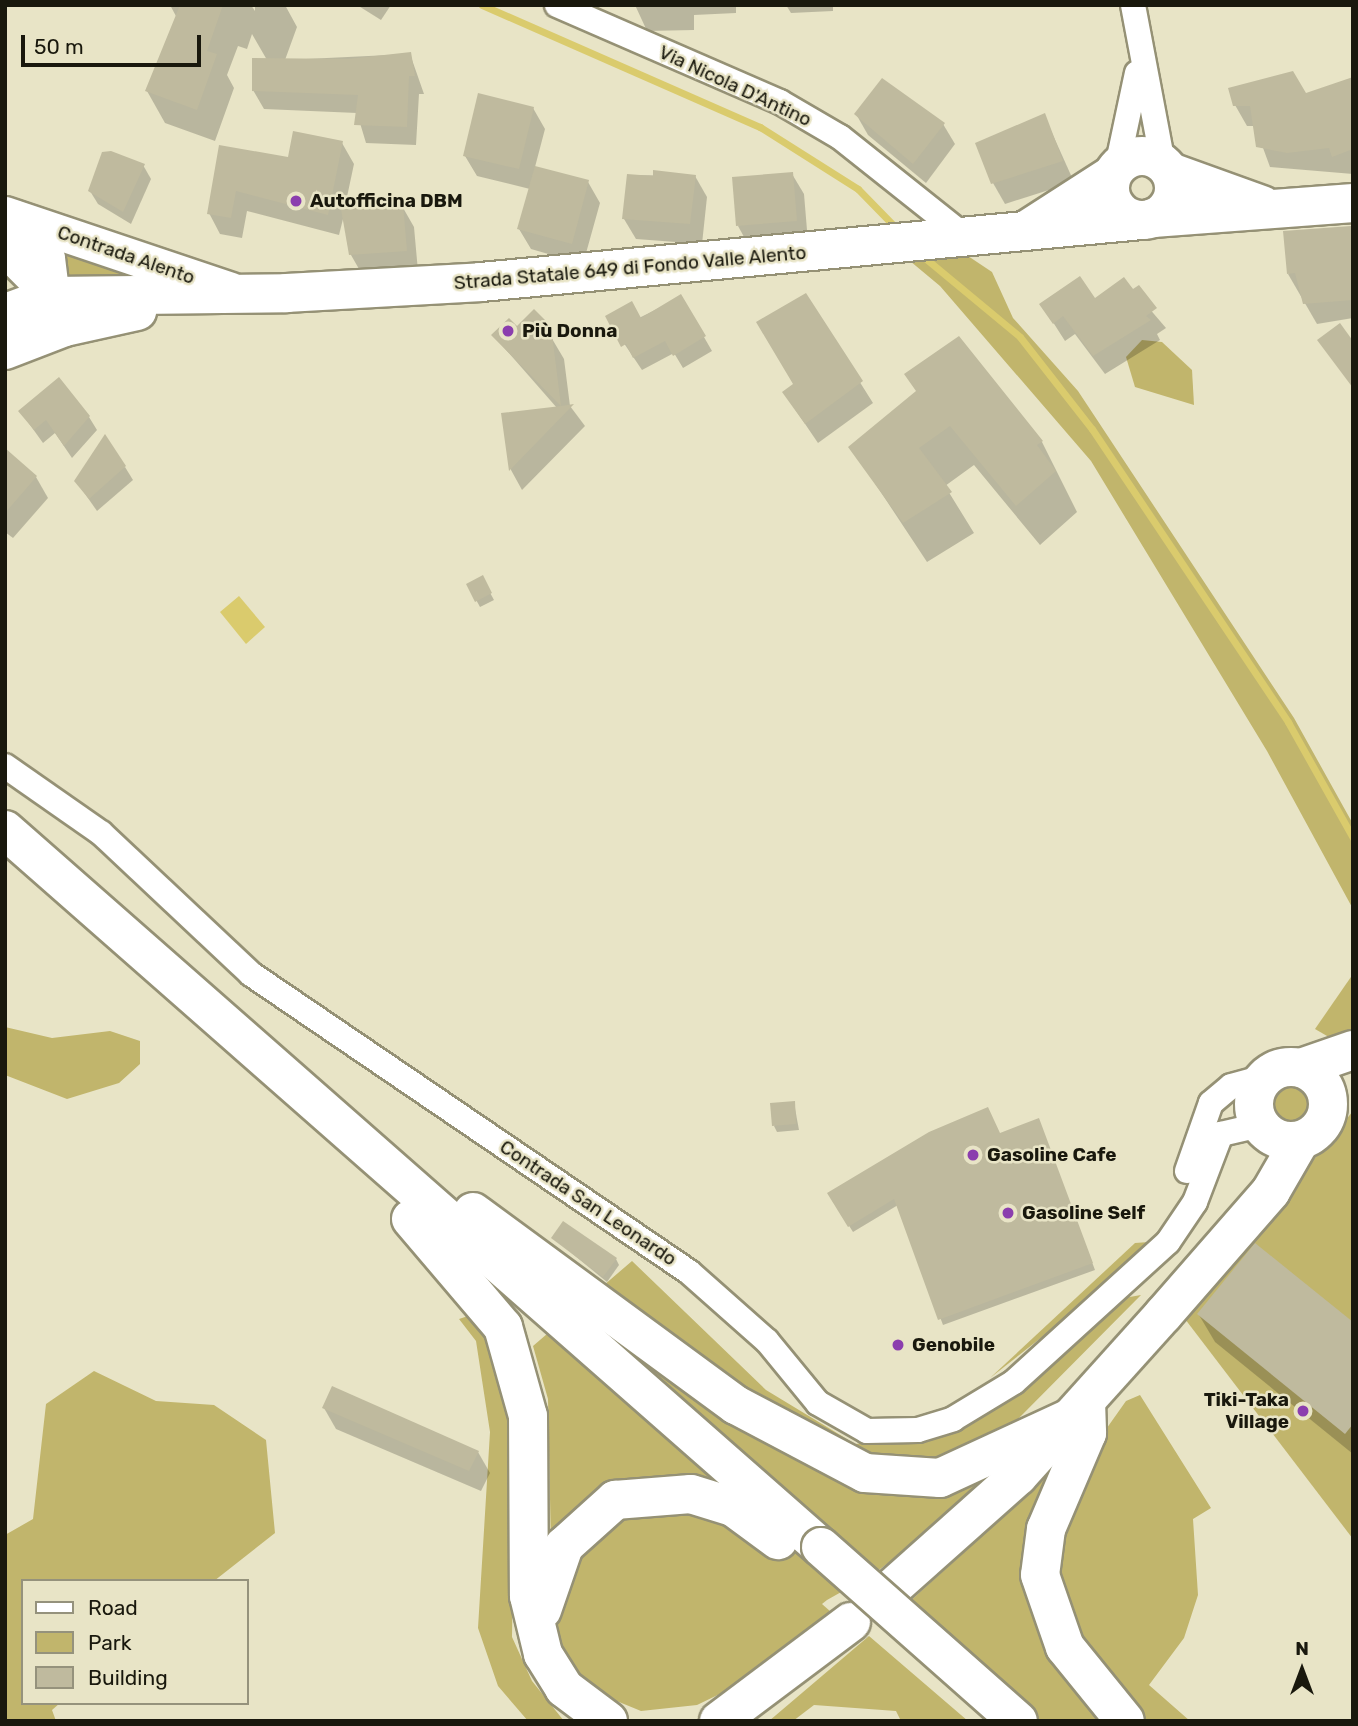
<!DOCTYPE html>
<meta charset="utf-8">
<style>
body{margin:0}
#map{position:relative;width:1358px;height:1726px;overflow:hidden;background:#e8e4c6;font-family:Rubik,sans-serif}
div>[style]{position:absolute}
.green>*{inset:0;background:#c1b56c}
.round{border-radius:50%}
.water>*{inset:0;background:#dacb6d}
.shadow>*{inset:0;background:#0003}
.stream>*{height:7px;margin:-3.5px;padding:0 3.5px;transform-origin:3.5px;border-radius:3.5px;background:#dacb6d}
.building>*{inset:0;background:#bfba9e}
.roads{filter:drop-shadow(2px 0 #959175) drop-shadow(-2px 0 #959175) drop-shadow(0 2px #959175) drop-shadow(0 -2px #959175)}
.street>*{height:24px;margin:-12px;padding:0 12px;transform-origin:12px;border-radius:12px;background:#fff}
.secondary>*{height:35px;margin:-17.5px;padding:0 17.5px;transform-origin:17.5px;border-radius:17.5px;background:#fff}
.primary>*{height:38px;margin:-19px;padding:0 19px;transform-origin:19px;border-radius:19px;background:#fff}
.primary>.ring{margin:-19px;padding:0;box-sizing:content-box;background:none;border:38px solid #fff;border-radius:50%}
.highway>*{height:38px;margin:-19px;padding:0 19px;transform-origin:19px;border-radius:19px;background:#fff}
.bridges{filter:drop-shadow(2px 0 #959175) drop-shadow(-2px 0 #959175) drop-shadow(0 2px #959175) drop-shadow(0 -2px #959175)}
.highway-bridge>*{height:38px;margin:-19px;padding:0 19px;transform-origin:19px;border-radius:19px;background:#fff}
.dots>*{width:19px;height:19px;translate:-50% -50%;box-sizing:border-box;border:4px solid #e8e4c6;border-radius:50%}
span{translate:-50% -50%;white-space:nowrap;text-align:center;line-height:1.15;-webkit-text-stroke:5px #e8e4c6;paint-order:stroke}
.street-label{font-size:19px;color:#19180d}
.poi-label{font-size:19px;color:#19180d;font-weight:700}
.left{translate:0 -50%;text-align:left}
.right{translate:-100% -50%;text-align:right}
.frame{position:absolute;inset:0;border:7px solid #19180d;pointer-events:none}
.legend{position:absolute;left:21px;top:1579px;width:228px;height:126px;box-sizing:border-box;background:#e8e4c6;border:2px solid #95927c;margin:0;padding:9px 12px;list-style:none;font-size:21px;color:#19180d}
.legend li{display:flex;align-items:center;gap:14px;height:35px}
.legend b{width:35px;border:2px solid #95927c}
.north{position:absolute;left:1267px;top:1635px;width:70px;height:70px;-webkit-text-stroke:5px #e8e4c6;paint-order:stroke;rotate:0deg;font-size:19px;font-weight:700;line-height:28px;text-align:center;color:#19180d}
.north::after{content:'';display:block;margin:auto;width:24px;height:32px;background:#19180d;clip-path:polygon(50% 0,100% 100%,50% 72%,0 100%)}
.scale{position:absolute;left:21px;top:35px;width:180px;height:32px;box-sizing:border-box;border:4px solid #19180d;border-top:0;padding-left:9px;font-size:21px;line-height:24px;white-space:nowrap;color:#19180d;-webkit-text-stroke:5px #e8e4c6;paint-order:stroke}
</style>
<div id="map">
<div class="green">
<div style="clip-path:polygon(53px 249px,147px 276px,61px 282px)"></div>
<div style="clip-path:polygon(965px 254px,992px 272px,1013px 318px,1078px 391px,1294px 718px,1353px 824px,1353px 909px,1267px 751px,1091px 461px,940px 286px,910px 261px)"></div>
<div style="clip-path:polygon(1142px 340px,1162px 342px,1192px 370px,1194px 405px,1135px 387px,1126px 357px)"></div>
<div style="clip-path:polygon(1353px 974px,1353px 1030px,1334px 1040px,1315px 1029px)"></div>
<div style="clip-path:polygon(5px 1027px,52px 1038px,110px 1031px,140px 1041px,140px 1064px,119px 1083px,67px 1099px,5px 1075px)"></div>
<div class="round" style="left:1270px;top:1085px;width:40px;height:40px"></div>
<div style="clip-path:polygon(1353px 1111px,1353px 1539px,1185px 1319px)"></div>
<div style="clip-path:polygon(1149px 1242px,1061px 1322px,990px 1378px,1135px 1243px)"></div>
<div style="clip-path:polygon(632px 1261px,766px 1390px,855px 1444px,915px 1439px,1124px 1298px,1141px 1295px,1015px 1422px,990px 1476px,941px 1522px,875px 1573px,827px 1600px,822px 1604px,831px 1612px,728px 1690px,697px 1705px,641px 1711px,585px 1688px,553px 1646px,548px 1399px,533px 1346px)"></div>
<div style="clip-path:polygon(480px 1312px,515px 1418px,512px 1637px,532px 1681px,564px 1721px,528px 1721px,498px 1686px,478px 1628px,490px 1432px,476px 1341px,459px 1319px)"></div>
<div style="clip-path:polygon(94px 1371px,156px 1401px,214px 1405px,266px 1440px,275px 1533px,214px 1581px,23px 1581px,23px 1703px,60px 1703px,52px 1710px,56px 1721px,5px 1721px,5px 1535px,33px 1519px,46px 1404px)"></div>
<div style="clip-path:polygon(1140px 1395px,1211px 1508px,1193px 1519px,1198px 1595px,1184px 1638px,1149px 1685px,1190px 1721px,1041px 1721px,907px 1604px,1048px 1476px,1051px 1582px,1080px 1466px,1126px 1401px)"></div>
<div style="clip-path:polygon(869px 1636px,968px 1721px,901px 1721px,896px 1711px,814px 1705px,793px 1721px,769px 1721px)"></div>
</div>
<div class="water">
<div style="clip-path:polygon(239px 596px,265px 627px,246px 644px,220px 612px)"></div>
</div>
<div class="shadow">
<div style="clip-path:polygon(170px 5px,251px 5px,255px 11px,255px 5px,285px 5px,297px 27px,285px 60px,410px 54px,424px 94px,419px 94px,416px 145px,366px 143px,357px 113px,264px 109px,253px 90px,267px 60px,252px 34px,247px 49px,238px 46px,227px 75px,234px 88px,215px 141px,165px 123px,147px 91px,177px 18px)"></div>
<div style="clip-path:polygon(357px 5px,391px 5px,381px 20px)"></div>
<div style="clip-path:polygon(635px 5px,736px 5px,736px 13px,694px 15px,694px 30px,647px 31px)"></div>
<div style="clip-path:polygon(786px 5px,833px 5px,833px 11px,791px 13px)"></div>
<div style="clip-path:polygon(1353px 79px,1353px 174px,1270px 167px,1255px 126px,1247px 126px,1235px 105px,1305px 96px)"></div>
<div style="clip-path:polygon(533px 108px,545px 129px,535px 167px,588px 182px,600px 203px,583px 264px,531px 249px,519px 229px,530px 189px,477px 176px,465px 156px)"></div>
<div style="clip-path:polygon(856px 114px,943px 124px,955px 144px,926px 183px,868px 135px)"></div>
<div style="clip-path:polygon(1044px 115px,1074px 182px,1005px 204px,993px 183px)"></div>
<div style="clip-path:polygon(342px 143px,354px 164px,344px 211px,402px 206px,414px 227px,418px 271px,363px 276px,351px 255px,344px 215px,339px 235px,247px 211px,242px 238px,220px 234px,209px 213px,221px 147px,289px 159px)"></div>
<div style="clip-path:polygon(143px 165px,151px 179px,131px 224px,98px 204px,90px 191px)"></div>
<div style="clip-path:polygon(792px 174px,804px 194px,808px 242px,749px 246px,738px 226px)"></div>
<div style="clip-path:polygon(629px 175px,695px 176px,707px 197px,702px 244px,636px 239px,624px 219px)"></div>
<div style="clip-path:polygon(1350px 228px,1353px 318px,1317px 324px,1288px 274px)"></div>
<div style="clip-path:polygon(1124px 279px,1166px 328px,1157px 334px,1160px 340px,1105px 374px,1075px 334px,1065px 341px,1042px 305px,1095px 300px)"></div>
<div style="clip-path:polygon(805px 295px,873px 403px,818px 443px,784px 393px,795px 384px)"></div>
<div style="clip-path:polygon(681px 297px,712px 351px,683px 368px,674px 353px,642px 370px,615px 330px)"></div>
<div style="clip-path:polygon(517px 328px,551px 337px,564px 359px,570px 406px,585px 426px,522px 490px,511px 470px,503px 415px,557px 408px,493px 335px)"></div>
<div style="clip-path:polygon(917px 392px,1042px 442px,1077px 512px,1040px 545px,974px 465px,945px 486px,974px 533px,927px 562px,851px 447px)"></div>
<div style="clip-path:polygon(20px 411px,89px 417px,97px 430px,72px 458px,55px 433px,43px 443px)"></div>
<div style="clip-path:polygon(5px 451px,36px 477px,48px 498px,13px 538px,5px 532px)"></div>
<div style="clip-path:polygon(125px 467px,133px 480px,97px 511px,76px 481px)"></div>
<div style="clip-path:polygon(482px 578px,494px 600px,480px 607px,468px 585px)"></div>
<div style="clip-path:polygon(794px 1103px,799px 1130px,777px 1132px,774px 1126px)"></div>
<div style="clip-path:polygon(1041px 1127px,1095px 1270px,943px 1325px,898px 1205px,853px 1232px,829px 1194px)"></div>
<div style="clip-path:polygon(553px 1238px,616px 1259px,619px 1265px,607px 1282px)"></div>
<div style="clip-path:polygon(1199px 1315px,1353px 1325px,1353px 1454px,1215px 1342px)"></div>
<div style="clip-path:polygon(324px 1408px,478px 1452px,490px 1473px,481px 1491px,336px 1429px)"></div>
</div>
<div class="stream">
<div style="left:482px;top:5px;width:304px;rotate:23.7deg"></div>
<div style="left:760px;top:127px;width:116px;rotate:32.3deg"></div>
<div style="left:858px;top:189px;width:59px;rotate:45.7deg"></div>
<div style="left:919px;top:253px;width:131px;rotate:39.7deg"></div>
<div style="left:1020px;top:337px;width:117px;rotate:52deg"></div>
<div style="left:1092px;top:429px;width:353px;rotate:56.2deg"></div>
<div style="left:1288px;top:722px;width:133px;rotate:60.7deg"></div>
</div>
<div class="building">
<div style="clip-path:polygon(180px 5px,223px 5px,207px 51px,217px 54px,197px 110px,145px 91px)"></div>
<div style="clip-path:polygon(411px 52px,415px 76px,409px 76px,407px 127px,354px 125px,358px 95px,252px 91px,252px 58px,348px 59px)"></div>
<div style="clip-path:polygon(1293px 71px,1306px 93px,1353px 77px,1353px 149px,1332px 157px,1329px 148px,1287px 153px,1256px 147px,1250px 106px,1233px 106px,1228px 88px)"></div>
<div style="clip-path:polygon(882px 78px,945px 123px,913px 164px,854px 114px)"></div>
<div style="clip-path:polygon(478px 93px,534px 107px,519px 169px,463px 156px)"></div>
<div style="clip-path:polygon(1045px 113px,1063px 161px,991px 184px,975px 143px)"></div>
<div style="clip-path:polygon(293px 131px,343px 141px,328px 215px,236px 191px,231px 218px,207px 214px,219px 145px,288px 157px)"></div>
<div style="clip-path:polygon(111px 151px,145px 164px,123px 212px,88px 191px,102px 152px)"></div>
<div style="clip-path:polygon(535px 166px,589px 180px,572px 244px,517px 229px)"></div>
<div style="clip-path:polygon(653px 170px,696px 175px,690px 224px,622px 219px,627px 174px,653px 176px)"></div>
<div style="clip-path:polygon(793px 172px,797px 221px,736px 226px,732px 177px)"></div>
<div style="clip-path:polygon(403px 204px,407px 251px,349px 255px,341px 209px)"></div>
<div style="clip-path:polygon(1351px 226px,1353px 300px,1303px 304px,1295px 273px,1287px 274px,1283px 231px)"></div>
<div style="clip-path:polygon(1080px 276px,1095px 298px,1124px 277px,1133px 289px,1139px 285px,1157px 308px,1146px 316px,1151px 320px,1093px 356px,1063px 316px,1053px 324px,1039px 304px)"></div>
<div style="clip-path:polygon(806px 293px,863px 381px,805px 424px,782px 392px,793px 384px,756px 322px)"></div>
<div style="clip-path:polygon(681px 294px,706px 336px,673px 356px,665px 341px,633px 358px,626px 344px,621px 347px,605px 316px,632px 301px,641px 318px)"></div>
<div style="clip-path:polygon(534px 309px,551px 326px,561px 406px,574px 404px,509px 471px,501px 413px,561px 406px,491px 335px,509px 318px,517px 326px)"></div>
<div style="clip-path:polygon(1340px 323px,1353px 341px,1353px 388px,1317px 340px)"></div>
<div style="clip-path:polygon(959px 336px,1043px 441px,1037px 445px,1056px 471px,1016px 506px,950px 426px,919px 448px,952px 492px,903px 523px,848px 447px,916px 391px,904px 374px)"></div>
<div style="clip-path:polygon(59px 377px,90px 416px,64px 446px,46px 420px,34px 430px,18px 411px)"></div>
<div style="clip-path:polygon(105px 434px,126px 466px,89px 499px,74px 481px)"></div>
<div style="clip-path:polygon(5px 448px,37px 476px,5px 513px)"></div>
<div style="clip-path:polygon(483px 575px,492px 593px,475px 602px,466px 584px)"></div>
<div style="clip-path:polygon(795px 1101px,796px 1124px,772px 1126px,770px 1103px)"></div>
<div style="clip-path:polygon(988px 1107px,1000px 1133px,1039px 1118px,1093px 1263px,938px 1320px,894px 1199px,848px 1227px,827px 1193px,929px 1132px)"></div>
<div style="clip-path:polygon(563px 1221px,617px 1258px,603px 1277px,551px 1238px)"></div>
<div style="clip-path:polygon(1255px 1243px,1353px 1322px,1353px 1424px,1345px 1434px,1197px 1314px)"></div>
<div style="clip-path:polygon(332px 1386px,479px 1451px,469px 1471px,322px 1408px)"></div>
</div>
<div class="roads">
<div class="street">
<div style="left:557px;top:5px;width:243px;rotate:23.5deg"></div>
<div style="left:780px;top:102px;width:69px;rotate:30.3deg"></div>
<div style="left:840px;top:137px;width:162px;rotate:38.5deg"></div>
<div style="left:1133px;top:5px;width:162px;rotate:79.3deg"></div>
<div style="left:1117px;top:167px;width:96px;rotate:-78deg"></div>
<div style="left:5px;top:766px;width:117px;rotate:34.9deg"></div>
<div style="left:101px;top:833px;width:206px;rotate:43.2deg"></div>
<div style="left:251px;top:974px;width:530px;rotate:34.23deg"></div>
<div style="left:689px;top:1272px;width:104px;rotate:41.5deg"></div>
<div style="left:767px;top:1341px;width:80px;rotate:50.6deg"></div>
<div style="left:818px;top:1403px;width:56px;rotate:29.7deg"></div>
<div style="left:867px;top:1431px;width:51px;rotate:-1.1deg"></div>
<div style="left:918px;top:1430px;width:37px;rotate:-17deg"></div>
<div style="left:953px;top:1419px;width:71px;rotate:-31.2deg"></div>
<div style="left:1014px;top:1382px;width:208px;rotate:-42.3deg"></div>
<div style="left:1168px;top:1242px;width:48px;rotate:-56deg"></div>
<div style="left:1195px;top:1202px;width:73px;rotate:-69.1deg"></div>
<div style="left:1221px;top:1134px;width:40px;rotate:-13deg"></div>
<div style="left:1187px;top:1171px;width:72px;rotate:-70.6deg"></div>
<div style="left:1211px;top:1103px;width:26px;rotate:-40deg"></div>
<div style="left:1231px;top:1086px;width:35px;rotate:-15deg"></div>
</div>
<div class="secondary">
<div style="left:5px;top:214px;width:238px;rotate:18.6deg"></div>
<div style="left:15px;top:218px;width:51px;rotate:51.3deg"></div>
<div style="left:47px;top:258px;width:38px;rotate:83deg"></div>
<div style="left:5px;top:249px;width:66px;rotate:45deg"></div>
</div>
<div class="primary">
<div class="ring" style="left:1110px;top:156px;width:26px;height:26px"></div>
<div style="left:1170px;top:172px;width:98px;rotate:19.7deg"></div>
<div style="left:1153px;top:218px;width:201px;rotate:-4.3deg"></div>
<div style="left:1025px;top:231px;width:103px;rotate:-32.8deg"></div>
<div style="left:5px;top:313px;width:50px;rotate:-19.9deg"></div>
<div style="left:52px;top:296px;width:235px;rotate:-0.7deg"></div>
<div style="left:287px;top:293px;width:194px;rotate:-3.2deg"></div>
<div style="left:481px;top:282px;width:664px;rotate:-5.36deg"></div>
<div style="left:5px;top:350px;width:64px;rotate:-21deg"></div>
<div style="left:65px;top:327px;width:74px;rotate:-12.5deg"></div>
<div class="ring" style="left:1254px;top:1067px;width:36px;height:36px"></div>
<div style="left:1301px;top:1068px;width:55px;rotate:-19.1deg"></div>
<div style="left:1163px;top:1315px;width:164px;rotate:-48.9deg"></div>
<div style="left:1271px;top:1191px;width:58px;rotate:-59.9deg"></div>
</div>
<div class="highway">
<div style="left:5px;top:830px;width:1086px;rotate:41.31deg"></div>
<div style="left:473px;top:1212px;width:326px;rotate:36.3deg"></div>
<div style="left:736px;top:1405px;width:146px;rotate:27.8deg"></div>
<div style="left:865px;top:1473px;width:75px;rotate:3.8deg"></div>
<div style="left:940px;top:1478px;width:145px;rotate:-24.8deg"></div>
<div style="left:411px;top:1219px;width:142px;rotate:49.6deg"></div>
<div style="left:503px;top:1327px;width:92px;rotate:74.3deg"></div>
<div style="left:528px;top:1416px;width:180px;rotate:89.7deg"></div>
<div style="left:529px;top:1596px;width:60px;rotate:76.4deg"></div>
<div style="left:543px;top:1654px;width:40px;rotate:58deg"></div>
<div style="left:564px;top:1688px;width:55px;rotate:36.9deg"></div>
<div style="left:1086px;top:1402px;width:31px;rotate:88deg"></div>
<div style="left:1087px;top:1433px;width:104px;rotate:113.1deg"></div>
<div style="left:1046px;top:1529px;width:46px;rotate:97.4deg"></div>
<div style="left:1040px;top:1575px;width:76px;rotate:70.9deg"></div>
<div style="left:1065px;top:1647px;width:95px;rotate:51deg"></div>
<div style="left:891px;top:1589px;width:170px;rotate:-41.7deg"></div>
<div style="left:1018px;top:1476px;width:217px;rotate:-48deg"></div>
<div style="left:542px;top:1610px;width:68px;rotate:-71deg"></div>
<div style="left:564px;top:1546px;width:69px;rotate:-42deg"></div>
<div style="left:615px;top:1500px;width:76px;rotate:-4.5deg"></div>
<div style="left:691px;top:1494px;width:44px;rotate:17.2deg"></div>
<div style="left:733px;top:1507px;width:56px;rotate:36.3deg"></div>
<div style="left:719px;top:1721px;width:165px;rotate:-36.9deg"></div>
</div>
</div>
<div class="bridges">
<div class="highway-bridge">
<div style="left:821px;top:1547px;width:263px;rotate:41.5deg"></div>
</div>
</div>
<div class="dots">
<div style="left:296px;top:201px;background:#8b3eae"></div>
<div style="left:508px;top:331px;background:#8b3eae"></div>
<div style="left:973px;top:1155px;background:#8b3eae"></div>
<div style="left:1008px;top:1213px;background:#8b3eae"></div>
<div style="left:898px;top:1345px;background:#8b3eae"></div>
<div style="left:1303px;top:1411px;background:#8b3eae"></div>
</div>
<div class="street-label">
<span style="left:735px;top:86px;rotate:25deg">Via Nicola D'Antino</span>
<span style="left:126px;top:255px;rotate:19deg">Contrada Alento</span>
<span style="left:630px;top:268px;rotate:-5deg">Strada Statale 649 di Fondo Valle Alento</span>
<span style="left:588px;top:1203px;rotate:34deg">Contrada San Leonardo</span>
</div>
<div class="poi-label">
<span class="left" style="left:310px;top:201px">Autofficina DBM</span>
<span class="left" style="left:522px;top:331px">Più Donna</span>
<span class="left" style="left:987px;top:1155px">Gasoline Cafe</span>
<span class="left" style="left:1022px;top:1213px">Gasoline Self</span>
<span class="left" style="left:912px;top:1345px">Genobile</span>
<span class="right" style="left:1289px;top:1411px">Tiki-Taka<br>Village</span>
</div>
<div class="frame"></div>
<ul class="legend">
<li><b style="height:9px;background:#fff"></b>Road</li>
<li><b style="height:19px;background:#c1b56c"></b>Park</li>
<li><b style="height:19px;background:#bfba9e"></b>Building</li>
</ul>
<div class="north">N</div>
<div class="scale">50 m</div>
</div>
